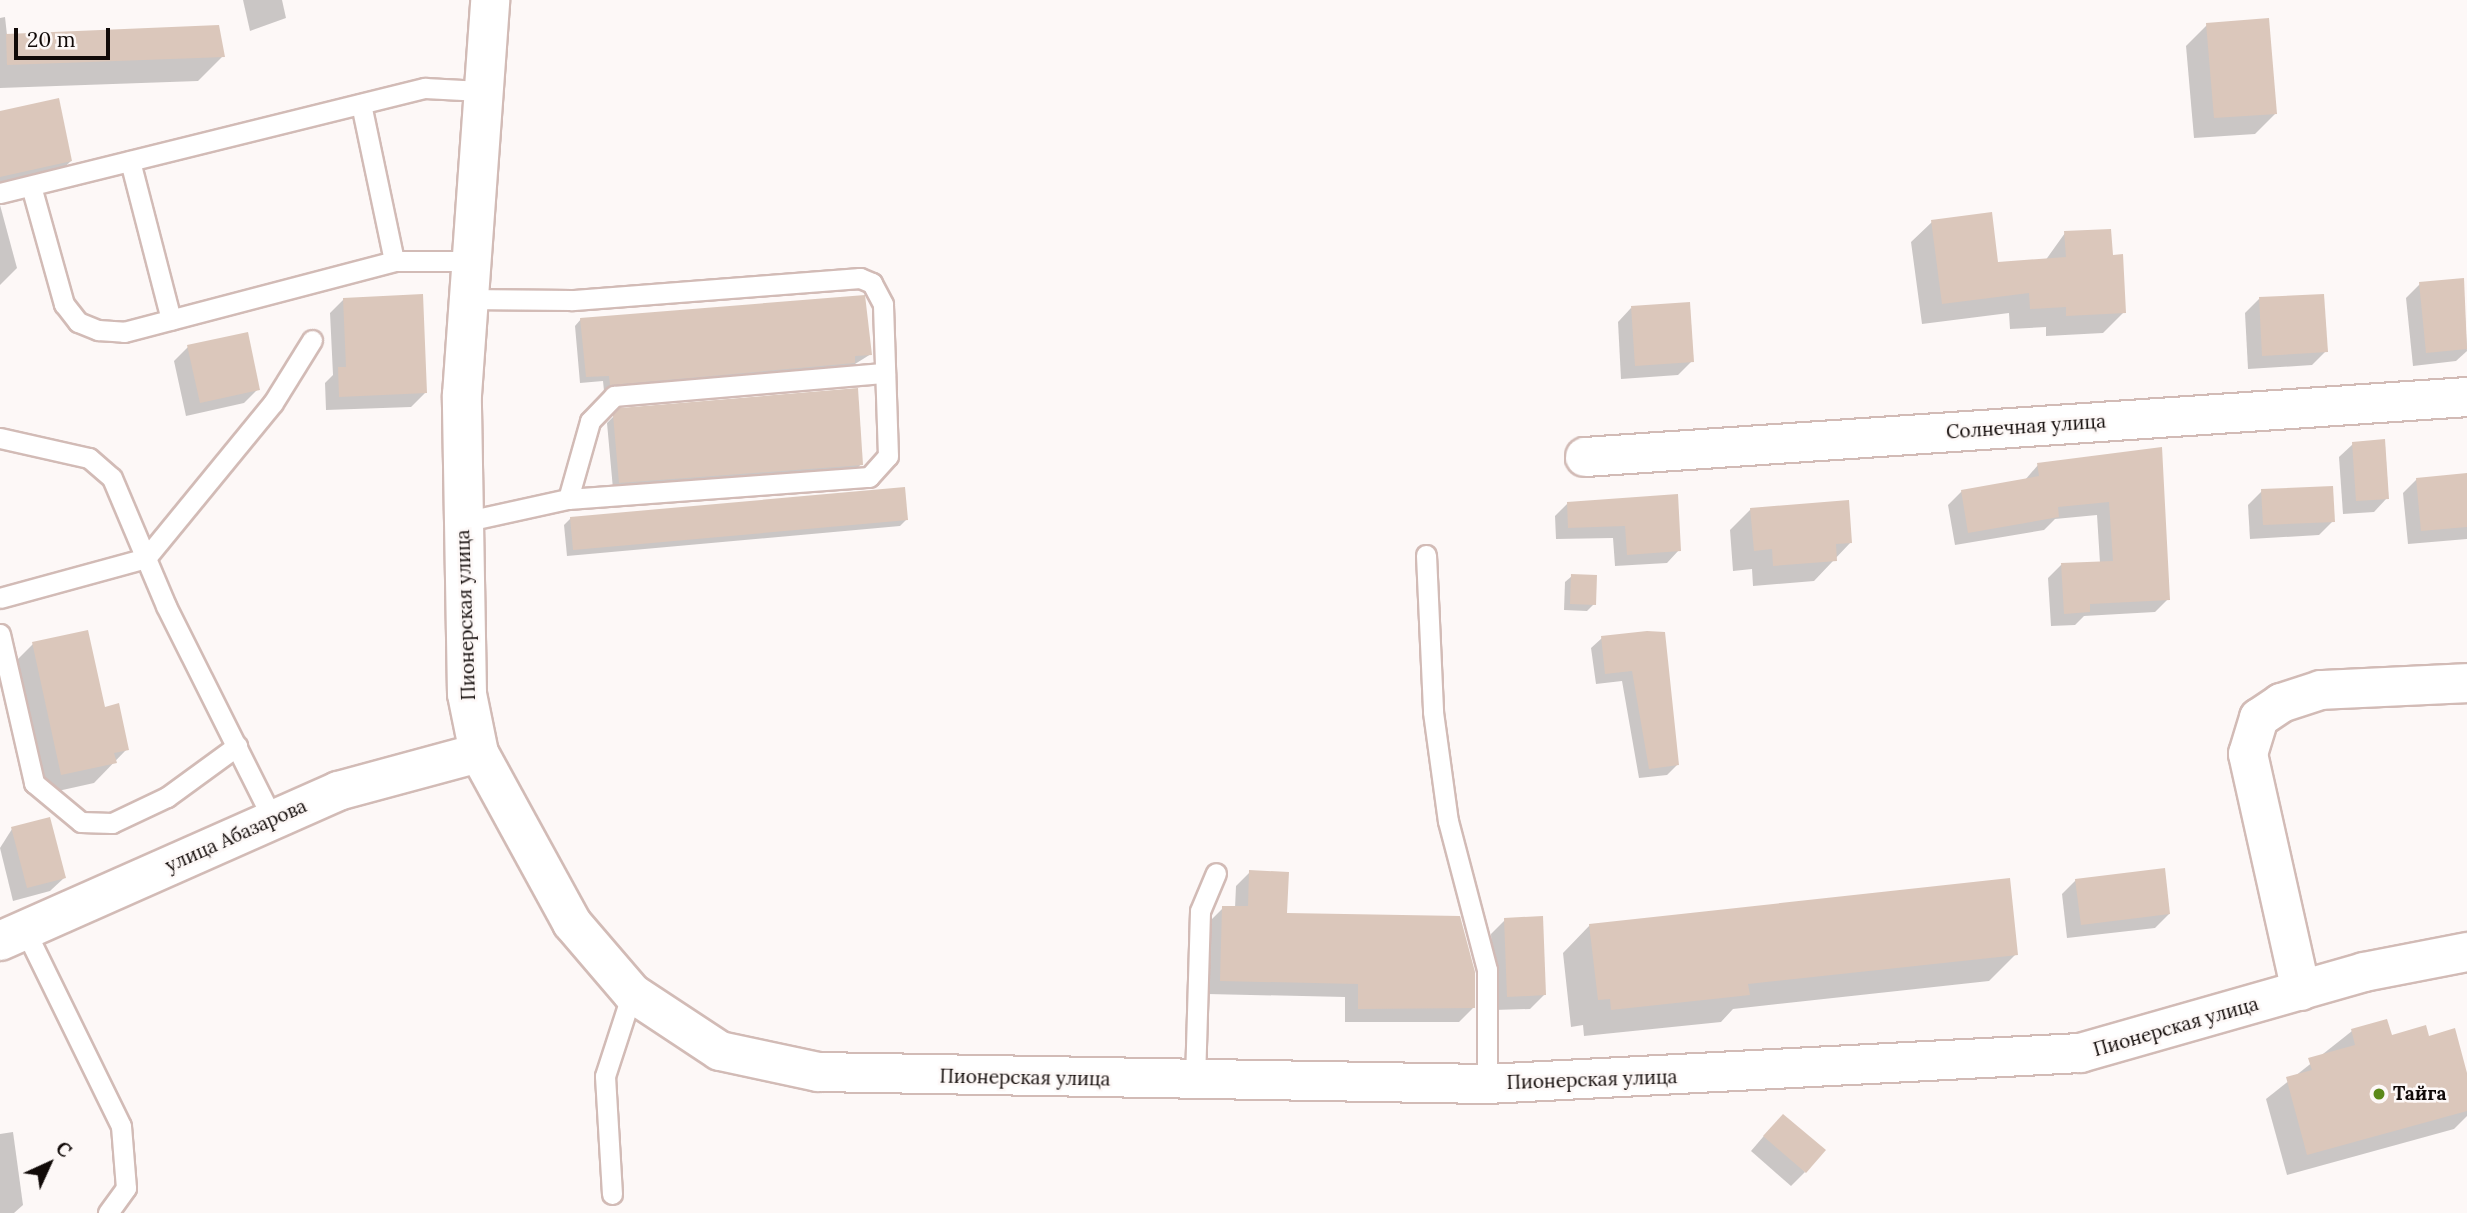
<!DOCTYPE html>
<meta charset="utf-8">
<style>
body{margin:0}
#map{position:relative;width:2467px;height:1213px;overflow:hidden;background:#fdf8f7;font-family:Lora,serif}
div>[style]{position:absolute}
.shadow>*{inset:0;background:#0003}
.building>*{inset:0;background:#dbc7bb}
.roads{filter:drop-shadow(2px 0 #d2bbb6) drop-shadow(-2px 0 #d2bbb6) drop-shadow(0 2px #d2bbb6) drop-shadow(0 -2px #d2bbb6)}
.service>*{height:19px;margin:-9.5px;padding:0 9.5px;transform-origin:9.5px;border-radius:9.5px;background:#fff}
.minor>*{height:38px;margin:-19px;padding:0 19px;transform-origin:19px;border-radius:19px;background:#fff}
.tertiary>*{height:38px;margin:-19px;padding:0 19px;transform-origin:19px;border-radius:19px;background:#fff}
.dots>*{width:19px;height:19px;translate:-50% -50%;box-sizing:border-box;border:4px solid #fdf8f7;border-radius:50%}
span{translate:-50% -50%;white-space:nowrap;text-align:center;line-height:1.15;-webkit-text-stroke:5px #fdf8f7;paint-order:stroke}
.street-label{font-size:19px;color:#110a08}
.poi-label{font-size:19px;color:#110a08;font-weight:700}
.left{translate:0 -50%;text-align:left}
.north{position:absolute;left:14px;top:1129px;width:70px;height:70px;-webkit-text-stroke:5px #fdf8f7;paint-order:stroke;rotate:45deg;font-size:19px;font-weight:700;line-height:28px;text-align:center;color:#110a08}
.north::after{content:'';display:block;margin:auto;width:24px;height:32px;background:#110a08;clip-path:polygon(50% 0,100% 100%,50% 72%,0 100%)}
.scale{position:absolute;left:14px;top:28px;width:96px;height:32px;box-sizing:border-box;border:4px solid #110a08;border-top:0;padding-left:9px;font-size:21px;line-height:24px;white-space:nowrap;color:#110a08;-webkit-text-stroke:5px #fdf8f7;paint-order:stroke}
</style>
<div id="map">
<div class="shadow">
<div style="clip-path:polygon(243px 0,282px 0,286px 18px,250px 31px)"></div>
<div style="clip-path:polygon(5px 17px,7px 35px,223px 56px,198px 81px,0 88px,0 18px)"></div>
<div style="clip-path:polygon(2207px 25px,2276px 113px,2255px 134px,2194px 138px,2186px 46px)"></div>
<div style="clip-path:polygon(0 113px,71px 161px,51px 180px,0 192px)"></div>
<div style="clip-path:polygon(0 205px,17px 268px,0 285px)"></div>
<div style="clip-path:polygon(1932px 222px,1997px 264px,2045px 261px,2065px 233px,2111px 257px,2124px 312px,2103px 333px,2046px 336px,2046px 327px,2010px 329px,2009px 313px,1922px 324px,1911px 242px)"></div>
<div style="clip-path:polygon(2463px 280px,2467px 351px,2456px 361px,2413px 366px,2406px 298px,2420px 284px)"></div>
<div style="clip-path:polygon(344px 299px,425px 393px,411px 407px,326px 410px,325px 383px,333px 375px,330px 313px)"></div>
<div style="clip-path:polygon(2259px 299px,2326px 351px,2312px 365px,2248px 369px,2245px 313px)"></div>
<div style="clip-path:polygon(1631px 308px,1692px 361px,1678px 375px,1621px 379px,1618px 322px)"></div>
<div style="clip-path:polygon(581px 319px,871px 354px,847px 369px,604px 391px,603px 381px,580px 383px,575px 326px)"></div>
<div style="clip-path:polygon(188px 347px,258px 389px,244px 403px,186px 416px,174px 361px)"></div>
<div style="clip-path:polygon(620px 410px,861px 464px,855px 471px,613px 489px,607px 423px)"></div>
<div style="clip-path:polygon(2353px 444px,2387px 498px,2374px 512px,2343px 514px,2339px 457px)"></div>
<div style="clip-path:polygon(2160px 449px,2168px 599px,2155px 612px,2084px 616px,2075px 625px,2051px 626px,2048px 578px,2061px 565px,2100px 563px,2097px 515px,2055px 519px,2044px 530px,1955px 545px,1948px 505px,1962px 491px,2025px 480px,2038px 465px)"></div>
<div style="clip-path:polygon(2467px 475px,2467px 539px,2408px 544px,2403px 493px,2417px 479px)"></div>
<div style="clip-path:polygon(2262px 491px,2333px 521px,2319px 535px,2250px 539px,2248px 505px)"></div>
<div style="clip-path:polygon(1676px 496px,1679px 550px,1667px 563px,1615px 566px,1613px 538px,1556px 539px,1555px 516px,1568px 503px)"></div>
<div style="clip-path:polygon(1751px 509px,1851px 542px,1814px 581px,1753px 586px,1752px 569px,1733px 571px,1730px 530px)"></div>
<div style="clip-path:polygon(571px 518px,906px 520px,900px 526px,567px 556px,564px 525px)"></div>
<div style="clip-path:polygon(1572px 576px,1594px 604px,1587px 611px,1564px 610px,1565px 582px)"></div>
<div style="clip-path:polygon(1663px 634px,1677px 765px,1667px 775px,1639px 778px,1622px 681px,1596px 684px,1591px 648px,1602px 638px)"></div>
<div style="clip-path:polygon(33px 644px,103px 709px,127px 749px,94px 783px,40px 795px,12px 665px)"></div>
<div style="clip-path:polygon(12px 829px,64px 878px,50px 891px,13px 901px,0 848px)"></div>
<div style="clip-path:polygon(1250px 872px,1285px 914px,1473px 1008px,1459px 1022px,1345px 1022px,1345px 997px,1207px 994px,1209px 922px,1223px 908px,1235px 908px,1236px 886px)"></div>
<div style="clip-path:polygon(2076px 880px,2169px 914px,2155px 928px,2067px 938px,2062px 894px)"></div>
<div style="clip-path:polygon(1505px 920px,1544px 995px,1530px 1009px,1494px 1010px,1491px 934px)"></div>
<div style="clip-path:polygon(1590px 925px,2016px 954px,1989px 981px,1733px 1009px,1721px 1022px,1584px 1036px,1583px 1025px,1571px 1027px,1563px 953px)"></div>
<div style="clip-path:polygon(2352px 1031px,2390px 1037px,2467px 1080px,2467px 1116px,2454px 1129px,2287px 1175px,2266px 1099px)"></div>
<div style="clip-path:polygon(1769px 1130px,1805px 1172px,1791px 1186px,1751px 1151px)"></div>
<div style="clip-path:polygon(13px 1132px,23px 1205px,14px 1213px,0 1213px,0 1134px)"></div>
</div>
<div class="building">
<div style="clip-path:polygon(2269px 18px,2277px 114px,2214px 118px,2206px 23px)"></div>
<div style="clip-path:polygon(219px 25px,225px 57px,7px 65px,6px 34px)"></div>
<div style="clip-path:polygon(59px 98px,72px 161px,0 177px,0 111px)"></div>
<div style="clip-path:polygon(1992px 212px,1998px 262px,2066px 257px,2064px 231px,2111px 229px,2113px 255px,2123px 254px,2126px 313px,2066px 316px,2066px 307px,2030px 309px,2029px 293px,1942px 304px,1931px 220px)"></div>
<div style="clip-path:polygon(2464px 278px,2467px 349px,2426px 353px,2419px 282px)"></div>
<div style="clip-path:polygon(423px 294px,427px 393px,339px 397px,338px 367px,346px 367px,343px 298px)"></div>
<div style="clip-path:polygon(2324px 294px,2328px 352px,2262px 356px,2259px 297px)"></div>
<div style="clip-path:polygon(865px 295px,872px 355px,855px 356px,855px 363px,610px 385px,609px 376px,586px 377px,580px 318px)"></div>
<div style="clip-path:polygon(1690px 302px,1694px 362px,1635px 366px,1631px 306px)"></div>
<div style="clip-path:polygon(248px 332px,260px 390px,200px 403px,187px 345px)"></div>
<div style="clip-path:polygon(858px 388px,863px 465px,619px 483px,613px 415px,620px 408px)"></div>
<div style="clip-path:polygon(2385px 439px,2389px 499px,2356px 501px,2352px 442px)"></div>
<div style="clip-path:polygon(2162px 447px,2170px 600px,2090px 604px,2090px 612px,2064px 614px,2061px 563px,2113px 561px,2109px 502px,2058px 507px,2059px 517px,1968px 533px,1961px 490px,2039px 476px,2037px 463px)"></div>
<div style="clip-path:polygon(2467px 473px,2467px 527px,2421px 531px,2416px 478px)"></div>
<div style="clip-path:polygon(2333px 486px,2335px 522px,2263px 525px,2261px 489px)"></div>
<div style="clip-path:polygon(905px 487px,908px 520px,573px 550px,570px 517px)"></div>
<div style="clip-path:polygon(1678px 494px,1681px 551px,1627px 555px,1625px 526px,1568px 528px,1567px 502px)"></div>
<div style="clip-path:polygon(1849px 500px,1852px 543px,1836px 544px,1837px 561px,1773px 566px,1772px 549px,1754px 551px,1750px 508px)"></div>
<div style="clip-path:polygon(1571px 574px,1597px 575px,1596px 605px,1570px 604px)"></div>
<div style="clip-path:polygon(88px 630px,105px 707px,119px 703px,129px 750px,114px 753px,117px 763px,61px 775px,32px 642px)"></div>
<div style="clip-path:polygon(1647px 631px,1665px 632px,1679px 765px,1649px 769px,1632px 671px,1605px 674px,1601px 636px)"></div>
<div style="clip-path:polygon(50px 817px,66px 878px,27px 888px,11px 827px)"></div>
<div style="clip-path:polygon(2165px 868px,2170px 914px,2081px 925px,2075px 879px)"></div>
<div style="clip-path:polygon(1249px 870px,1289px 872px,1287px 913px,1460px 916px,1475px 972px,1475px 1008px,1358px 1009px,1358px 984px,1220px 981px,1222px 906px,1248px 906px)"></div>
<div style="clip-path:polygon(2010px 878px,2018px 955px,1748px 984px,1750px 995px,1611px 1010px,1610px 999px,1598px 1000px,1589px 924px)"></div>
<div style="clip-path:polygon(1543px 916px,1546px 995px,1507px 997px,1504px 918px)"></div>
<div style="clip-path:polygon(2387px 1019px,2392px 1035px,2426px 1025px,2429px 1036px,2455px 1028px,2467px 1073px,2467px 1111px,2307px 1155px,2286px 1077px,2312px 1070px,2308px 1058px,2355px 1045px,2351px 1029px)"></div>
<div style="clip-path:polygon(1783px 1114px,1826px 1150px,1806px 1173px,1763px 1136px)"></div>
</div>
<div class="roads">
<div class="service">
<div style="left:361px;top:104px;width:160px;rotate:78.1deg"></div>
<div style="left:130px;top:161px;width:164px;rotate:75.5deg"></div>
<div style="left:31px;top:186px;width:123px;rotate:74.4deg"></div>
<div style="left:64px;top:304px;width:23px;rotate:52deg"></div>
<div style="left:78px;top:322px;width:22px;rotate:22deg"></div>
<div style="left:98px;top:330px;width:26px;rotate:4deg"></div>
<div style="left:124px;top:332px;width:279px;rotate:-14.7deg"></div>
<div style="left:394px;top:261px;width:74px"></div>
<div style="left:0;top:193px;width:438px;rotate:-13.9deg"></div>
<div style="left:425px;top:88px;width:56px;rotate:3.1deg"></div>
<div style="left:0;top:438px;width:91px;rotate:12.7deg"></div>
<div style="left:89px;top:458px;width:30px;rotate:41deg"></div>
<div style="left:112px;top:478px;width:139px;rotate:67.1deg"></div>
<div style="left:166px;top:606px;width:237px;rotate:63.4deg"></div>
<div style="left:568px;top:499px;width:81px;rotate:-74.2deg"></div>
<div style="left:590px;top:421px;width:35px;rotate:-46deg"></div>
<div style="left:614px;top:396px;width:272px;rotate:-4.9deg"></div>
<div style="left:463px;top:522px;width:107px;rotate:-12.4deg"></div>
<div style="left:568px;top:499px;width:302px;rotate:-4.2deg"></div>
<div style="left:869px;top:477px;width:28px;rotate:-48deg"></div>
<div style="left:888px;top:456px;width:152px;rotate:-91.9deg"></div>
<div style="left:883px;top:304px;width:24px;rotate:-118deg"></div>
<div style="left:872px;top:283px;width:13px;rotate:-157deg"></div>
<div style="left:860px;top:278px;width:290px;rotate:175.6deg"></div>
<div style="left:571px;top:300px;width:106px;rotate:-179.5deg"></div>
<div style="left:1426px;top:555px;width:157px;rotate:87.4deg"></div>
<div style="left:1433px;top:712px;width:110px;rotate:82.2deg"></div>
<div style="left:1448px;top:821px;width:154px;rotate:75.3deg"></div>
<div style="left:1487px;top:970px;width:114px;rotate:90deg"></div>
<div style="left:0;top:598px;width:151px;rotate:-15.3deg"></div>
<div style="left:146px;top:558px;width:200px;rotate:-50.7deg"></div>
<div style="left:273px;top:403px;width:74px;rotate:-58.2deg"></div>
<div style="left:0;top:634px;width:153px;rotate:77.1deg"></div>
<div style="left:34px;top:783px;width:61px;rotate:39.7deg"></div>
<div style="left:81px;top:822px;width:31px;rotate:2deg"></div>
<div style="left:112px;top:823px;width:61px;rotate:-25.3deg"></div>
<div style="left:167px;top:797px;width:87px;rotate:-36.1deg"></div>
<div style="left:25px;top:930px;width:218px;rotate:63.9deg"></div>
<div style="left:121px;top:1126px;width:62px;rotate:85.4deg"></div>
<div style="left:126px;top:1188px;width:31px;rotate:126deg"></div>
<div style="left:1195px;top:1080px;width:169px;rotate:-88.3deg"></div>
<div style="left:1200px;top:911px;width:41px;rotate:-67.2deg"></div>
<div style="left:612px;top:1194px;width:118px;rotate:-93.4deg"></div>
<div style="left:605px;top:1076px;width:87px;rotate:-72deg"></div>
</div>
<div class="minor">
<div style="left:1585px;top:457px;width:884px;rotate:-3.89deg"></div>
<div style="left:479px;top:753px;width:194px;rotate:61.3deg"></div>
<div style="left:572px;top:923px;width:92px;rotate:49.4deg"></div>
<div style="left:632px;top:993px;width:105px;rotate:33.4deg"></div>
<div style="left:720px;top:1051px;width:100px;rotate:12.1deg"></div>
<div style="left:818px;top:1072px;width:669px;rotate:1.03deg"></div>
<div style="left:1487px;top:1084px;width:594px;rotate:-2.99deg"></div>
<div style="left:2080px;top:1053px;width:295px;rotate:-15.9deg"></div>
<div style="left:2364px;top:972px;width:105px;rotate:-11deg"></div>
<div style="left:2301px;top:991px;width:243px;rotate:-102.6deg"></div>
<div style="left:2248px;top:754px;width:38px;rotate:-73deg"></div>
<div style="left:2259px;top:718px;width:27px;rotate:-34deg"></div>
<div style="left:2281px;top:703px;width:42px;rotate:-18deg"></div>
<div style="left:2321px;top:690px;width:146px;rotate:-2.7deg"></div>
</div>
<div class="tertiary">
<div style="left:0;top:941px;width:370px;rotate:-23.9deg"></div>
<div style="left:338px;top:791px;width:146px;rotate:-15.1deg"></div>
<div style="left:479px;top:753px;width:60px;rotate:-101.5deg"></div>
<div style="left:467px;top:694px;width:299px;rotate:-91deg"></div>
<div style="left:462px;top:395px;width:396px;rotate:-85.9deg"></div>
</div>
</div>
<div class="dots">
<div style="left:2379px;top:1094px;background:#5c891a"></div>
</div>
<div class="street-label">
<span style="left:2026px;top:427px;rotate:-4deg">Солнечная улица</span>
<span style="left:466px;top:615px;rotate:-92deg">Пионерская улица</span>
<span style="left:236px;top:836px;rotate:-24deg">улица Абазарова</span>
<span style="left:2176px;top:1027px;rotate:-16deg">Пионерская улица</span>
<span style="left:1025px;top:1078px;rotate:1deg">Пионерская улица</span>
<span style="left:1592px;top:1080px;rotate:-2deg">Пионерская улица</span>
</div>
<div class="poi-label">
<span class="left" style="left:2393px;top:1094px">Тайга</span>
</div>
<div class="north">С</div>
<div class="scale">20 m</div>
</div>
